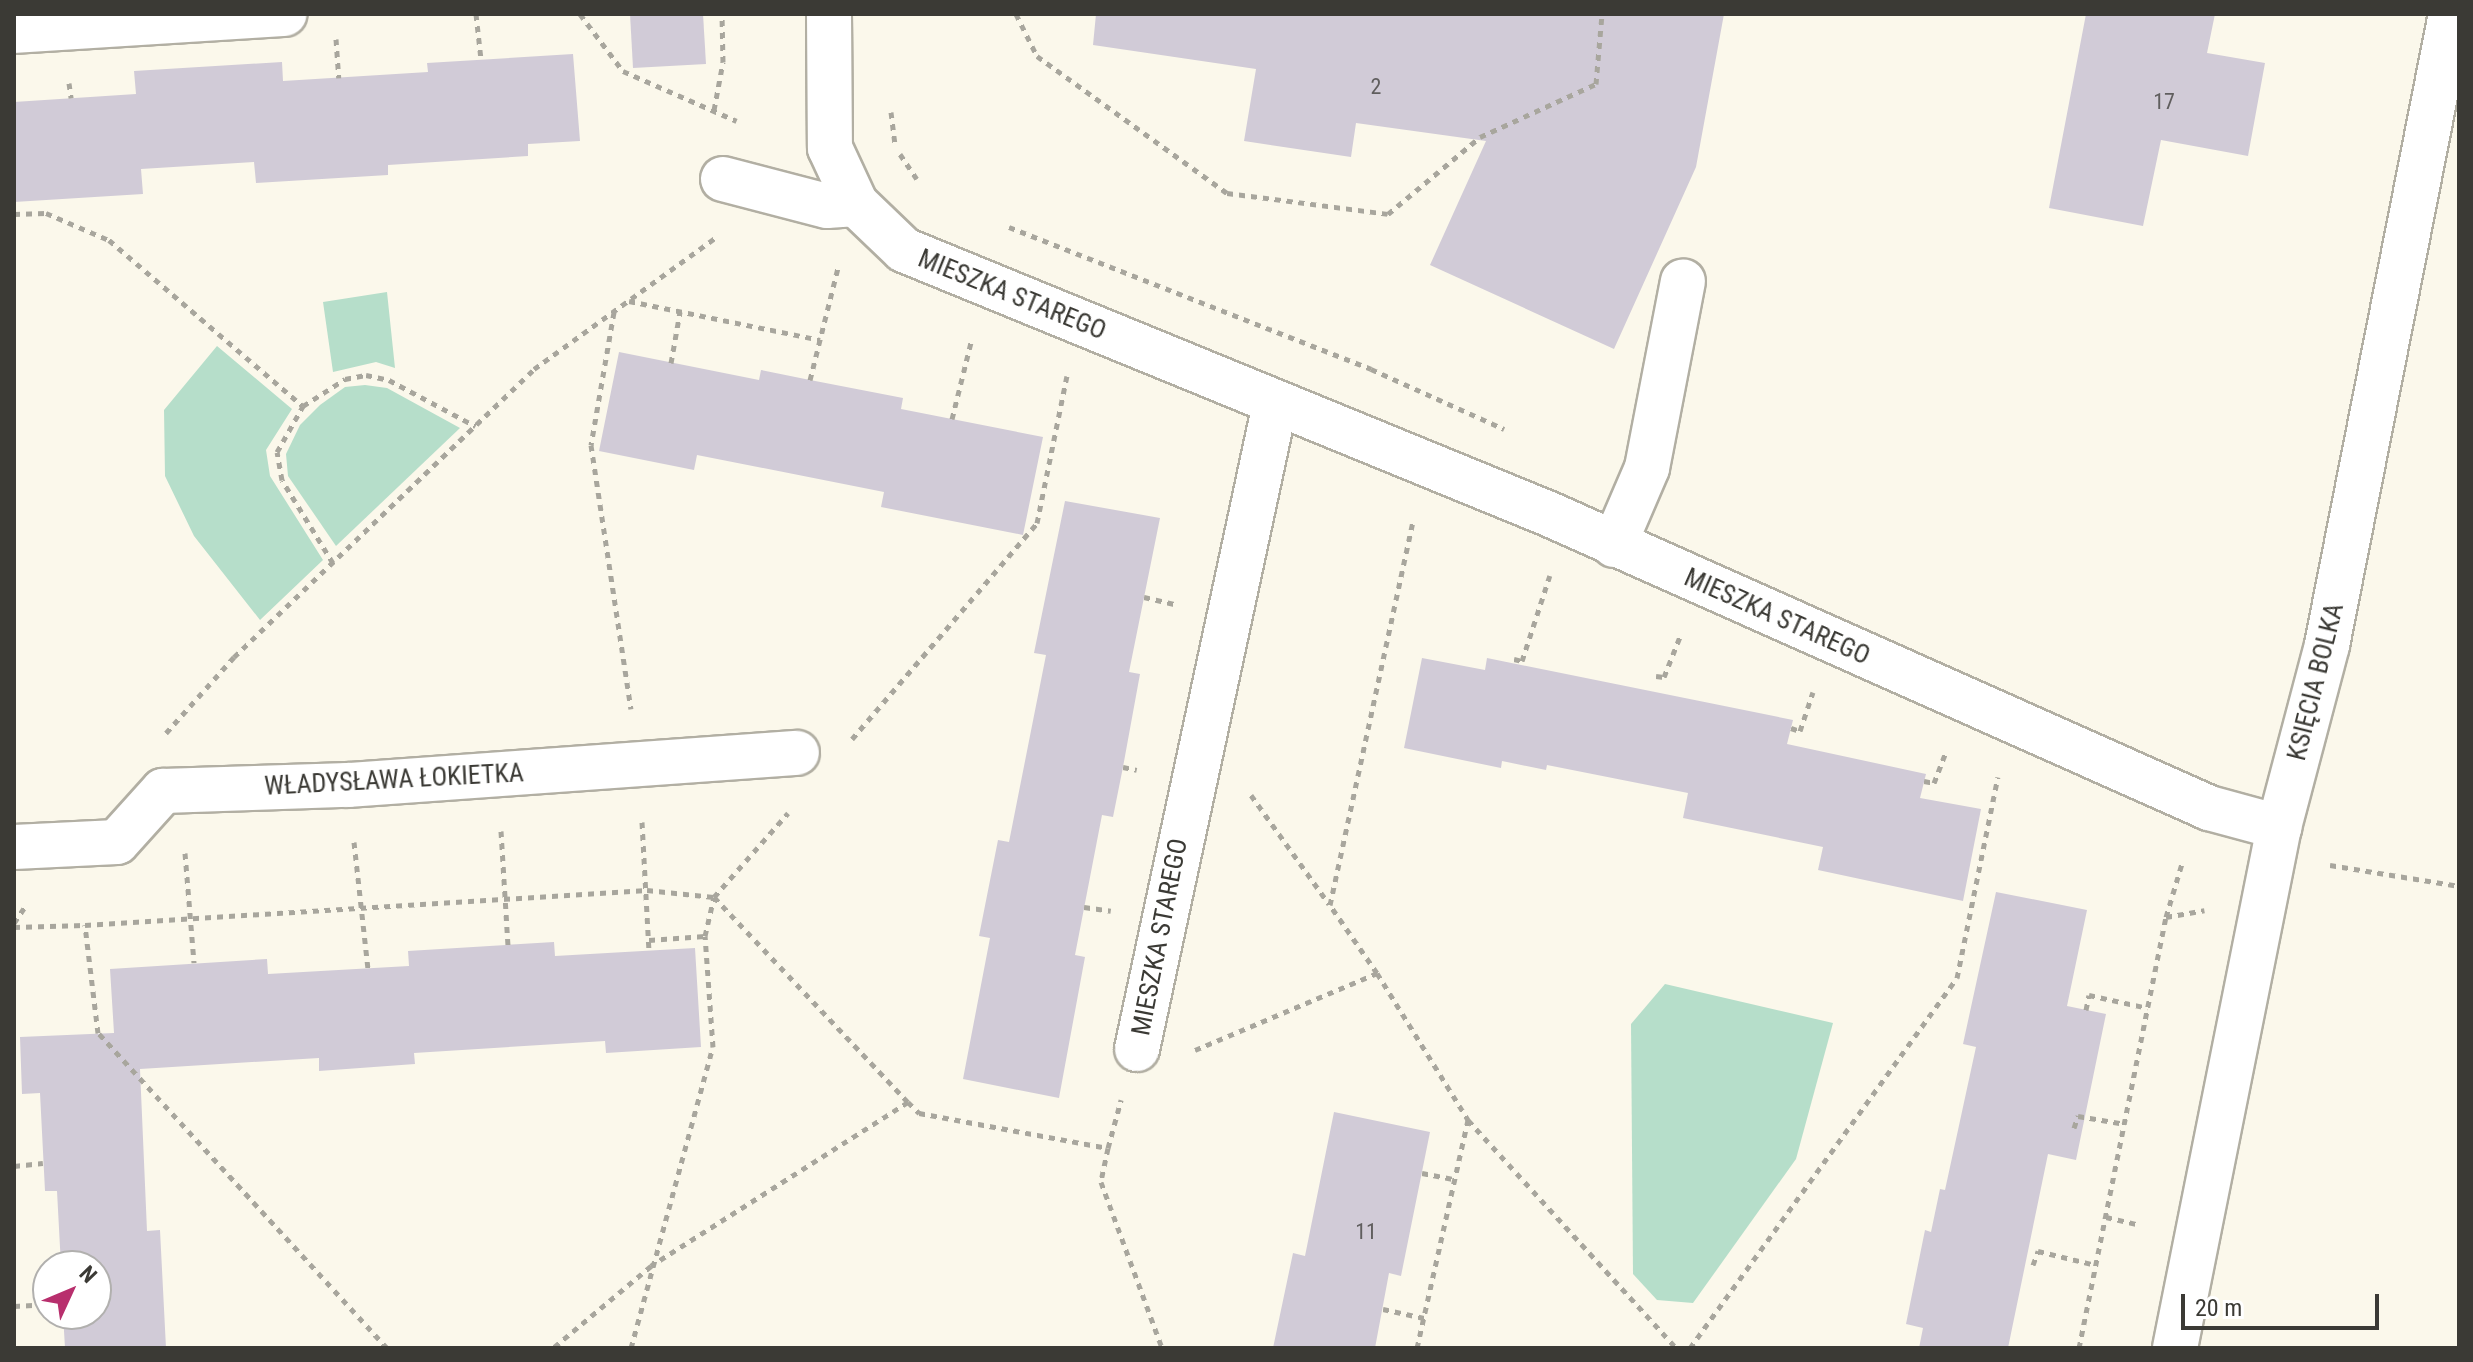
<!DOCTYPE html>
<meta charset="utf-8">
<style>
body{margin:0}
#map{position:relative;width:2473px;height:1362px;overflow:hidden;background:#fbf8eb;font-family:"Roboto Condensed",sans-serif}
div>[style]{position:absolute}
.green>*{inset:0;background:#b6deca}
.building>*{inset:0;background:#d1cbd7}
.path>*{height:5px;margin-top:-2.5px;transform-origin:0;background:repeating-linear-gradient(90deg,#a8a69d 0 6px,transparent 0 12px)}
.roads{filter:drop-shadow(2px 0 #b2afa3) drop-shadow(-2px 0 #b2afa3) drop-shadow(0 2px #b2afa3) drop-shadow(0 -2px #b2afa3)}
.minor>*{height:44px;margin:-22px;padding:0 22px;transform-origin:22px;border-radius:22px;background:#fff}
span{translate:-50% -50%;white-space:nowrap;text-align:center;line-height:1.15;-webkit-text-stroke:7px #fff;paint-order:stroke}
.number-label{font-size:22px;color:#605e5e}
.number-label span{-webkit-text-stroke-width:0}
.street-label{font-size:26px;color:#3b3a35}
.frame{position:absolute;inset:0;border:16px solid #3b3a35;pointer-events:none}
.north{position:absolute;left:32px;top:1250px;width:80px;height:80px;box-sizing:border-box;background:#fff;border:2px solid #b1b0ae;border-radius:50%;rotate:46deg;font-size:22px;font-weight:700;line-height:32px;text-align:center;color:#3b3a35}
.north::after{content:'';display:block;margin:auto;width:28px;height:36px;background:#b82f6d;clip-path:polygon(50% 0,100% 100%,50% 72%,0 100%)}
.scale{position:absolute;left:2181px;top:1294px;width:198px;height:36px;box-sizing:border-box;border:4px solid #3b3a35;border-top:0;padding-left:10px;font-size:24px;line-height:28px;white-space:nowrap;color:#3b3a35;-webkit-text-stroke:6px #fff;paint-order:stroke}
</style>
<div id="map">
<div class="green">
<div style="clip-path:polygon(387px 292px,395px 368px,376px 362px,333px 372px,323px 302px)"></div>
<div style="clip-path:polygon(217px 346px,292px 409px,266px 450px,270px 476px,323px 560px,260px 620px,194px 536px,165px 476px,164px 410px)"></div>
<div style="clip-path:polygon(365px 385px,387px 388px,460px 428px,336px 546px,288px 476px,286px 454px,300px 425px,320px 405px,345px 387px)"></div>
<div style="clip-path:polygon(1665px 984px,1833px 1023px,1796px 1159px,1693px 1303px,1657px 1300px,1633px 1274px,1631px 1024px)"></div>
</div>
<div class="building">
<div style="clip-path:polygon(630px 14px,703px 14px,706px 64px,633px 68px)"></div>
<div style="clip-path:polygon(1096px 14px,1724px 14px,1696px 167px,1614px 349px,1430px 265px,1486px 141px,1356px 123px,1351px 157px,1244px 141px,1256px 69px,1093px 45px)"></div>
<div style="clip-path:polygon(2086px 14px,2215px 14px,2207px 53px,2265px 63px,2248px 156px,2161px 140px,2143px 226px,2049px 208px)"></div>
<div style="clip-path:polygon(573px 54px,580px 141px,528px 144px,528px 156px,388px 165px,388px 175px,256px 183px,254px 162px,141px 169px,143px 194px,14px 202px,14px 102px,136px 94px,134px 71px,282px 62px,283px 81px,428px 72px,427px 63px)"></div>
<div style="clip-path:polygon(619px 352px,759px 380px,761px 370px,810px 380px,903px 398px,901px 409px,1043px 437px,1023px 535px,881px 507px,884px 492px,697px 455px,694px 470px,599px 451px)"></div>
<div style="clip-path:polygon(1065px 501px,1160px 518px,1129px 672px,1140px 674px,1123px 767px,1113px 817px,1102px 815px,1075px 955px,1085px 957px,1059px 1098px,963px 1079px,990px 938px,979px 936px,998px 840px,1009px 842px,1046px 655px,1034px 653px)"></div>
<div style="clip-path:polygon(1422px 658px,1485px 670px,1487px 658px,1793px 720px,1787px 744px,1926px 774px,1920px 798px,1981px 809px,1963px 901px,1818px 870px,1823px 847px,1683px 818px,1688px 793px,1547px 765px,1546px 770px,1502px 761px,1501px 768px,1404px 748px)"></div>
<div style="clip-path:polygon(1996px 892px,2087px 910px,2067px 1006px,2106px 1014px,2076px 1160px,2048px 1154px,2008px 1348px,1919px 1348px,1923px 1328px,1906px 1324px,1925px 1230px,1931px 1232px,1940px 1189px,1945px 1190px,1976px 1047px,1963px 1044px)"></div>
<div style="clip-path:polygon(554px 942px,555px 956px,695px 948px,701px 1047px,606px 1053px,605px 1041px,414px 1053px,415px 1064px,319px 1071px,319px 1058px,140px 1069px,147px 1231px,160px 1230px,166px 1348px,65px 1348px,63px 1314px,96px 1314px,96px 1266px,61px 1266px,57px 1191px,45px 1191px,40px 1093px,22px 1094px,20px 1037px,114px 1033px,110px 969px,267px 959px,268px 974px,409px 966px,408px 951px)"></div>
<div style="clip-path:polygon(1334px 1112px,1430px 1132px,1401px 1276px,1389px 1273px,1375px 1348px,1273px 1348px,1293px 1253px,1305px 1256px)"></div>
</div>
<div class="path">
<div style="left:476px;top:14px;width:45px;rotate:83.7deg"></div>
<div style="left:580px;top:14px;width:71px;rotate:53deg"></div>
<div style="left:623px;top:71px;width:124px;rotate:23.7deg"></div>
<div style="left:1016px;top:14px;width:47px;rotate:63.4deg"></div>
<div style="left:1037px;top:56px;width:234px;rotate:35.8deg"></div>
<div style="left:1227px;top:193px;width:162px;rotate:7.4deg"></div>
<div style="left:1388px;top:214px;width:120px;rotate:-39.9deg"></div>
<div style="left:1480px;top:137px;width:128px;rotate:-24.6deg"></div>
<div style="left:1596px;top:84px;width:70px;rotate:-85.1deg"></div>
<div style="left:336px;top:39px;width:39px;rotate:86deg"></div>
<div style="left:69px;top:83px;width:15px;rotate:82deg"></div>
<div style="left:714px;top:110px;width:49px;rotate:-79.4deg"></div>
<div style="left:723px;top:62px;width:48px;rotate:-91.2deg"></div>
<div style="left:891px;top:112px;width:34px;rotate:83deg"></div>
<div style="left:900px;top:154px;width:30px;rotate:56deg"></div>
<div style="left:14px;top:214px;width:32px;rotate:-2deg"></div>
<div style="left:46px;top:213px;width:69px;rotate:23.2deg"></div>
<div style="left:109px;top:240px;width:255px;rotate:40.6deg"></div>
<div style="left:1009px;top:227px;width:389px;rotate:21.4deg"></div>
<div style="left:1371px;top:369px;width:146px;rotate:24.3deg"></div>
<div style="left:629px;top:301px;width:195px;rotate:11.5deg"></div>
<div style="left:614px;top:312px;width:135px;rotate:99.8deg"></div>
<div style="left:591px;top:445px;width:267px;rotate:81.4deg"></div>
<div style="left:671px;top:363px;width:52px;rotate:-80deg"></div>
<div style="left:810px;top:380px;width:115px;rotate:-76deg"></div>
<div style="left:952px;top:419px;width:83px;rotate:-76.1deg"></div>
<div style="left:333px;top:563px;width:97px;rotate:-121.6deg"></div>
<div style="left:282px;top:480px;width:28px;rotate:-100deg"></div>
<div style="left:277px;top:452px;width:53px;rotate:-60.5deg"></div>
<div style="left:303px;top:406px;width:50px;rotate:-32.7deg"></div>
<div style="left:345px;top:379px;width:21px;rotate:-11deg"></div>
<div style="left:366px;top:375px;width:24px;rotate:12deg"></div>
<div style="left:389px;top:380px;width:98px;rotate:28.1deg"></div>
<div style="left:1144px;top:597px;width:31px;rotate:13deg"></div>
<div style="left:1514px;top:659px;width:8px;rotate:14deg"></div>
<div style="left:1522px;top:661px;width:90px;rotate:-72deg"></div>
<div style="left:1656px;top:676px;width:8px;rotate:7deg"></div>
<div style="left:1664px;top:677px;width:46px;rotate:-68.4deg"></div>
<div style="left:1791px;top:728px;width:9px;rotate:18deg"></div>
<div style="left:1800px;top:731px;width:41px;rotate:-71.6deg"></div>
<div style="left:166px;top:733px;width:102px;rotate:-48.2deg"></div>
<div style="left:234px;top:657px;width:416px;rotate:-43.8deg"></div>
<div style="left:534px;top:369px;width:223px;rotate:-35.9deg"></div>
<div style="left:852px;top:739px;width:284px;rotate:-49.4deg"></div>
<div style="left:1037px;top:523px;width:150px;rotate:-78.5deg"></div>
<div style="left:1123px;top:767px;width:14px;rotate:12deg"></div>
<div style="left:1924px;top:781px;width:10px;rotate:11deg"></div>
<div style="left:1934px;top:783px;width:34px;rotate:-69deg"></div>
<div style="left:1251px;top:795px;width:134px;rotate:54.4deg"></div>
<div style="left:642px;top:822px;width:129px;rotate:86.9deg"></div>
<div style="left:501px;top:831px;width:115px;rotate:86.5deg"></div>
<div style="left:354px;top:842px;width:127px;rotate:83.7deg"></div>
<div style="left:185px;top:853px;width:110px;rotate:85.3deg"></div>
<div style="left:2330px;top:865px;width:131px;rotate:9.2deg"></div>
<div style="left:1084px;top:907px;width:27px;rotate:8deg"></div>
<div style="left:2166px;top:917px;width:39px;rotate:-10deg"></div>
<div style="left:14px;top:923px;width:22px;rotate:-56deg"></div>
<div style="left:14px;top:927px;width:71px;rotate:-1.6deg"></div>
<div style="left:649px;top:940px;width:56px;rotate:-4.1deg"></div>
<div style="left:1377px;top:973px;width:83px;rotate:-124.7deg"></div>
<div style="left:1330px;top:905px;width:393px;rotate:-77.8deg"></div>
<div style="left:2086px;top:1010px;width:15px;rotate:-79deg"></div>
<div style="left:2089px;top:995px;width:60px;rotate:12.4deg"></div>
<div style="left:1195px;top:1050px;width:198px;rotate:-22.9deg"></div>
<div style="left:1377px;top:973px;width:173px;rotate:58.2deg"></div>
<div style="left:1468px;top:1120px;width:309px;rotate:47.6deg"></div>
<div style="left:908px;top:1102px;width:16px;rotate:45deg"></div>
<div style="left:919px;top:1113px;width:192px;rotate:10.5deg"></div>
<div style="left:1108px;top:1148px;width:35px;rotate:102deg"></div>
<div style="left:1101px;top:1182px;width:177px;rotate:69.8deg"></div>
<div style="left:2074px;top:1128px;width:13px;rotate:-72deg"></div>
<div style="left:2078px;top:1116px;width:48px;rotate:9.7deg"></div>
<div style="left:1108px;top:1148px;width:50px;rotate:-74.8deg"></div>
<div style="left:14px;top:1166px;width:29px;rotate:-6deg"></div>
<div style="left:1422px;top:1173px;width:33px;rotate:11deg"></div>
<div style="left:2106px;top:1217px;width:35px;rotate:13deg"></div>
<div style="left:2033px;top:1265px;width:15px;rotate:-70deg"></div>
<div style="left:2038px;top:1251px;width:60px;rotate:13.6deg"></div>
<div style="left:14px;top:1306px;width:34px;rotate:-3deg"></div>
<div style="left:1383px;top:1309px;width:42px;rotate:12.4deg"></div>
<div style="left:387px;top:1348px;width:427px;rotate:-132.5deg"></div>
<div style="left:98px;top:1033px;width:109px;rotate:-96.9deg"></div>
<div style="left:85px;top:925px;width:563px;rotate:-3.56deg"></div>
<div style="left:647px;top:890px;width:67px;rotate:6deg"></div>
<div style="left:714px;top:897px;width:282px;rotate:46.6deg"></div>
<div style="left:908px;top:1102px;width:305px;rotate:147.5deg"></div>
<div style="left:651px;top:1266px;width:128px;rotate:140.1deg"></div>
<div style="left:631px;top:1348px;width:312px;rotate:-74.8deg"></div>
<div style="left:713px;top:1047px;width:111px;rotate:-94.1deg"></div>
<div style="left:705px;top:936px;width:40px;rotate:-77deg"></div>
<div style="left:714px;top:897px;width:112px;rotate:-48.6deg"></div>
<div style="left:1417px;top:1348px;width:234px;rotate:-77.4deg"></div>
<div style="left:1690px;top:1348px;width:456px;rotate:-54.2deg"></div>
<div style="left:1957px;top:978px;width:205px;rotate:-78.5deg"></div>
<div style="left:2079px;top:1348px;width:440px;rotate:-78.6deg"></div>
<div style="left:2166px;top:917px;width:59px;rotate:-73.4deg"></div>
</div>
<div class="roads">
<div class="minor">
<div style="left:829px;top:14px;width:134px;rotate:89.6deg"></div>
<div style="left:830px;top:148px;width:62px;rotate:65.1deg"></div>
<div style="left:856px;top:204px;width:66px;rotate:43.8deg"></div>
<div style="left:904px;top:250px;width:697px;rotate:22.26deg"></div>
<div style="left:1549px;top:514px;width:723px;rotate:24.01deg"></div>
<div style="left:2209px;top:808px;width:73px;rotate:15.2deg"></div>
<div style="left:14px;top:31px;width:271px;rotate:-3.6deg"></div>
<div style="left:723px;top:179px;width:107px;rotate:14.6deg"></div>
<div style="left:827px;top:206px;width:29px;rotate:-4deg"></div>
<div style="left:1614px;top:545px;width:84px;rotate:-66.8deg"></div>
<div style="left:1647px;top:468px;width:190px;rotate:-79.1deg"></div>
<div style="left:14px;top:847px;width:103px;rotate:-2.8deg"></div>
<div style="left:117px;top:842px;width:69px;rotate:-48deg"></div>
<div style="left:163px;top:791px;width:185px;rotate:-1.9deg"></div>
<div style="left:348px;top:785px;width:450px;rotate:-4.1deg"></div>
<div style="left:1137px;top:1049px;width:660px;rotate:-77.92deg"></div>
<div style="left:2175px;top:1348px;width:531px;rotate:-78.71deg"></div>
<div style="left:2279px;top:827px;width:188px;rotate:-75.2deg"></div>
<div style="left:2327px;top:645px;width:643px;rotate:-78.88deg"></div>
</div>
</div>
<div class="number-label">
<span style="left:1376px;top:87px">2</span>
<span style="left:2164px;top:102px">17</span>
<span style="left:1366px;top:1232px">11</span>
</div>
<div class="street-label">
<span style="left:1012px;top:295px;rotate:22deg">MIESZKA STAREGO</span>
<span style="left:1777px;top:617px;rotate:24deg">MIESZKA STAREGO</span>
<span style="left:2316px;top:682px;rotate:-76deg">KSIĘCIA BOLKA</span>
<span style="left:394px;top:780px;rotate:-3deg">WŁADYSŁAWA ŁOKIETKA</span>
<span style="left:1160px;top:937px;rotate:-79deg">MIESZKA STAREGO</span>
</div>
<div class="frame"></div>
<div class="north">N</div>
<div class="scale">20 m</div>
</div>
